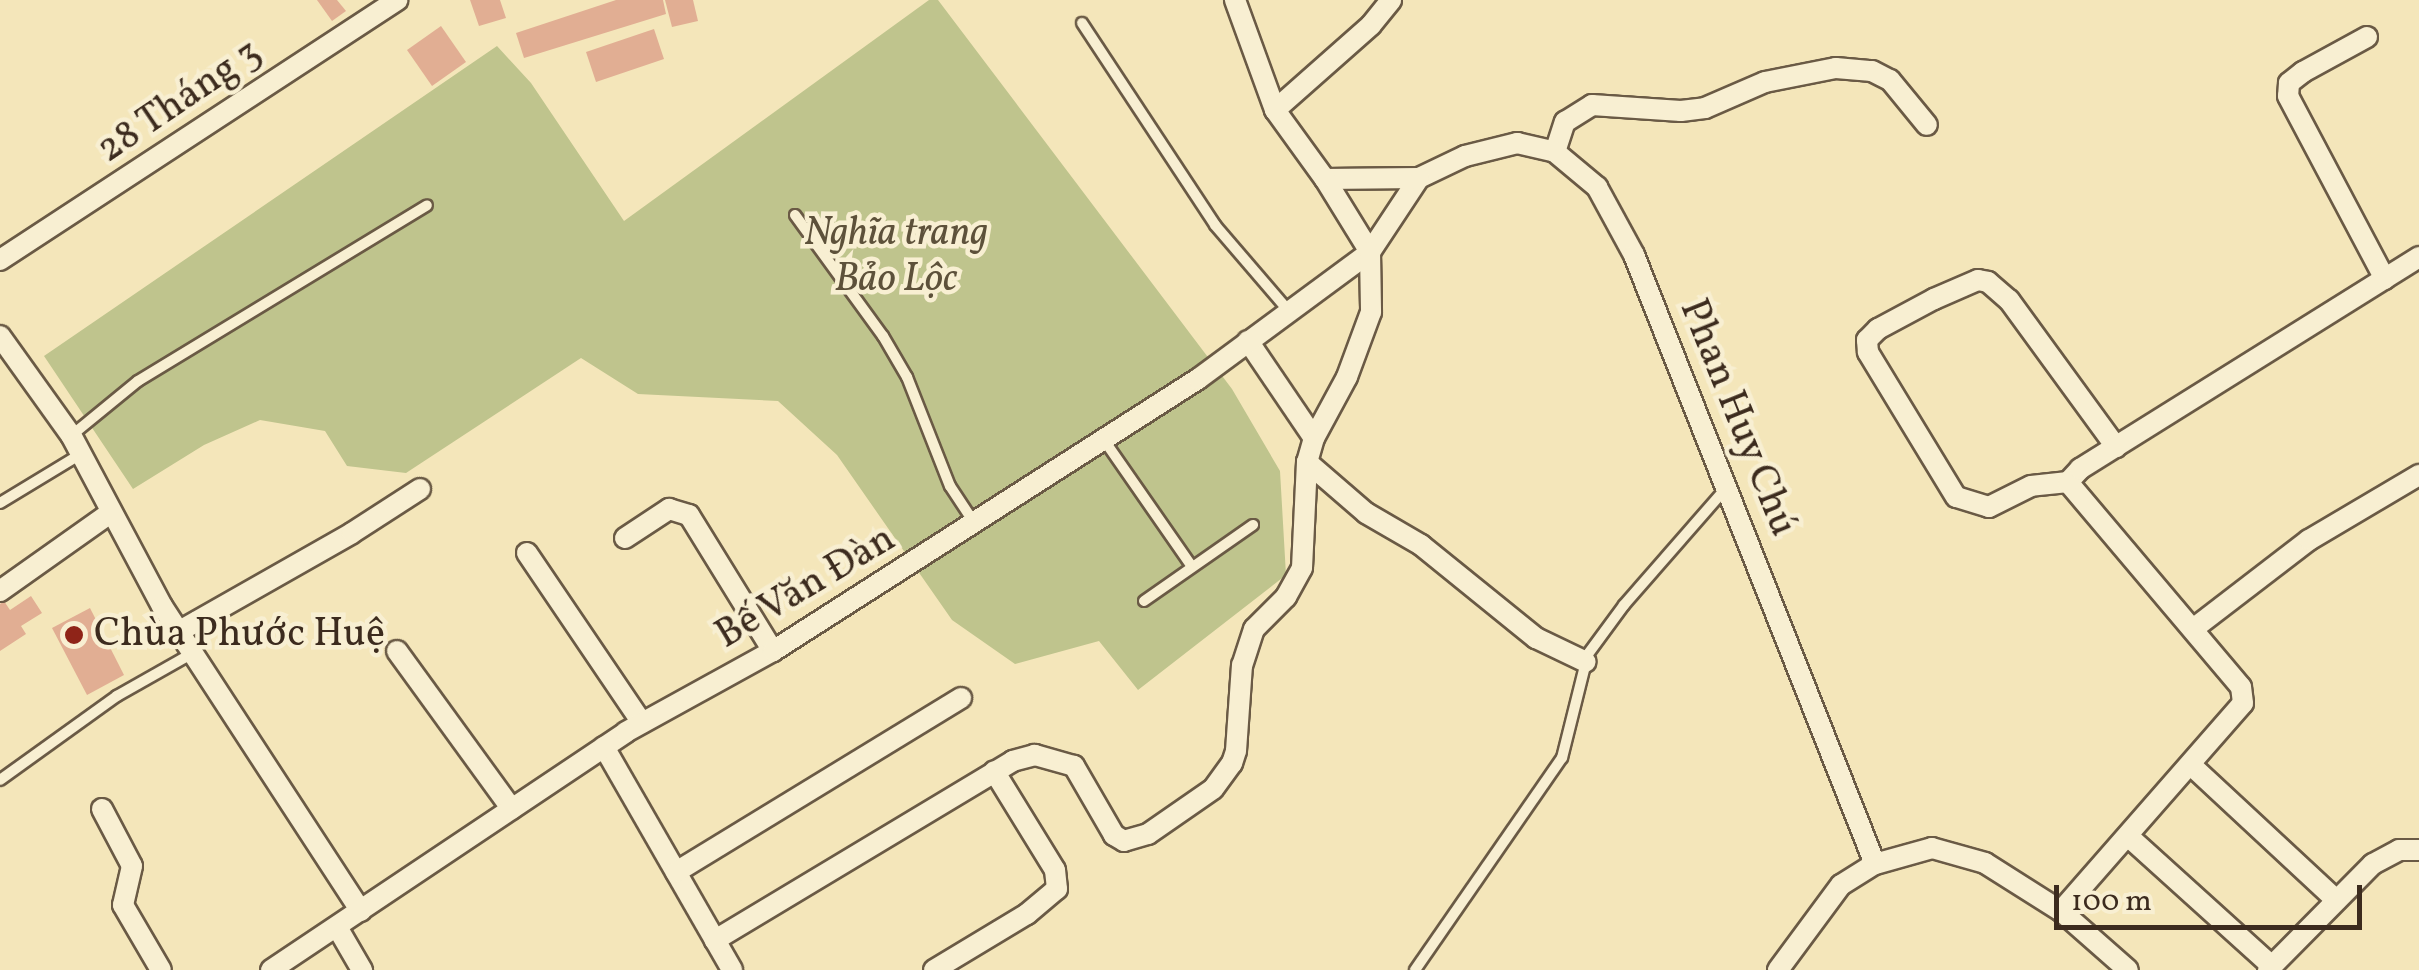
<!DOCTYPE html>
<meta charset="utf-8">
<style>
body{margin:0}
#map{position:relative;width:2419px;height:970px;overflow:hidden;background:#f4e6ba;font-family:Vollkorn,serif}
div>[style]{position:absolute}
.green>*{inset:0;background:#bfc48d}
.building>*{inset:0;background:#e1ae93}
.roads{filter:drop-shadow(2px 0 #6a5a45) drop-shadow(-2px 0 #6a5a45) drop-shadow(0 2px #6a5a45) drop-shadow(0 -2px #6a5a45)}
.service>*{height:10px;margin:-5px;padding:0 5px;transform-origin:5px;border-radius:5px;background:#f8efd2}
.minor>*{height:20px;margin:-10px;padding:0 10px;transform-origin:10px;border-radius:10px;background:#f8efd2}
.dots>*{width:28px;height:28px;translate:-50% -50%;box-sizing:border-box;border:5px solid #f8efd2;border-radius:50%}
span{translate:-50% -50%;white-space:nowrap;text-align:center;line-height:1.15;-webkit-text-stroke:9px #f8efd2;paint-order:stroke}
.street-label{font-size:40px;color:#3c2b1e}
.park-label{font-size:40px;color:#5d513a;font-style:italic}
.poi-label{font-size:40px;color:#3c2b1e}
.left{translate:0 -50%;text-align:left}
.scale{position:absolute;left:2054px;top:885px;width:308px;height:45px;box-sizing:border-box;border:5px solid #3c2b1e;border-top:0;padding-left:12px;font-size:30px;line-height:35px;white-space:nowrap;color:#3c2b1e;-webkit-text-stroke:8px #f8efd2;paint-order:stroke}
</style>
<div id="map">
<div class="green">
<div style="clip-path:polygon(929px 0,938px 0,1232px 389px,1280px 471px,1286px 575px,1138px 690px,1099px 641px,1015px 664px,952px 620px,837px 455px,778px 401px,638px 394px,581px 358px,406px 473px,347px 466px,325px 431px,260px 420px,204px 445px,133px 489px,44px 356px,497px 46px,531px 83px,624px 221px)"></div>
</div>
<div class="building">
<div style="clip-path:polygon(317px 0,337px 0,346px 11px,332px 21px)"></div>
<div style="clip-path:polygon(470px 0,500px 0,506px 18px,479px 26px)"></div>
<div style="clip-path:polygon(616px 0,663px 0,666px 14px,524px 58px,516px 33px)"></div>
<div style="clip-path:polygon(665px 0,693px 0,698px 21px,672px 27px)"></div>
<div style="clip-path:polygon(441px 26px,466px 62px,432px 86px,407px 50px)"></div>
<div style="clip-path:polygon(654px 29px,664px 59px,596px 82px,586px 52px)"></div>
<div style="clip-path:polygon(31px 596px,42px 613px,21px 626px,26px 634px,0 651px,0 604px,4px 601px,10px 610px)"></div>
<div style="clip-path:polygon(90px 608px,124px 675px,87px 695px,52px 628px)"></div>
</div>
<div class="roads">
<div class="service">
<div style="left:1082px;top:23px;width:242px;rotate:56.6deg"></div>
<div style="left:1215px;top:225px;width:111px;rotate:49.4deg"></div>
<div style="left:795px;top:215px;width:150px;rotate:54deg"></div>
<div style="left:883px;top:336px;width:48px;rotate:59.7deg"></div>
<div style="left:907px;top:377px;width:117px;rotate:68.5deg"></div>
<div style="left:950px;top:486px;width:45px;rotate:56.7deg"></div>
<div style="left:72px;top:435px;width:85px;rotate:-39.3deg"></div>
<div style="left:138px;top:381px;width:338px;rotate:-31.3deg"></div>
<div style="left:1104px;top:440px;width:152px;rotate:55.2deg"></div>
<div style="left:0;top:503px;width:95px;rotate:-31.2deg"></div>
<div style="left:1144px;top:601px;width:133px;rotate:-34.9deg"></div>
<div style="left:0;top:780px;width:144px;rotate:-35.7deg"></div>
<div style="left:117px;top:696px;width:85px;rotate:-29.6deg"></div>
<div style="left:1415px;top:970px;width:258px;rotate:-55.3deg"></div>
<div style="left:1562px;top:758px;width:107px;rotate:-76deg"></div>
<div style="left:1588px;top:654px;width:61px;rotate:-53.7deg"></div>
<div style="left:1624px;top:605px;width:157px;rotate:-48.9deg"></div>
</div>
<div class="minor">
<div style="left:1235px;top:0;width:117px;rotate:70deg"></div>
<div style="left:1275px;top:110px;width:85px;rotate:54.1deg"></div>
<div style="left:2367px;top:37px;width:73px;rotate:151.3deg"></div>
<div style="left:2303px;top:72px;width:18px;rotate:142deg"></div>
<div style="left:2289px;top:83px;width:13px;rotate:94deg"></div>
<div style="left:2288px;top:96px;width:207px;rotate:62.1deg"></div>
<div style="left:1275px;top:110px;width:128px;rotate:-41.5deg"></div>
<div style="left:1371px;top:25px;width:32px;rotate:-51deg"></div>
<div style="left:1555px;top:152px;width:32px;rotate:-72deg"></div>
<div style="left:1565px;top:122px;width:32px;rotate:-32deg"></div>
<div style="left:1592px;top:105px;width:89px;rotate:3.9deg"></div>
<div style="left:1681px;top:111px;width:24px;rotate:-7deg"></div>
<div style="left:1705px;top:108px;width:65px;rotate:-23.4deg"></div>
<div style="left:1765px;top:82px;width:72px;rotate:-11.2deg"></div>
<div style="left:1836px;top:68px;width:36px;rotate:5deg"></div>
<div style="left:1872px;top:71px;width:20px;rotate:27deg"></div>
<div style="left:1890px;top:80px;width:58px;rotate:50.6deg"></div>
<div style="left:1419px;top:178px;width:51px;rotate:-25.6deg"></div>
<div style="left:1465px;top:156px;width:54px;rotate:-14deg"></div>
<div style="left:1517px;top:143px;width:39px;rotate:13deg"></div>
<div style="left:1555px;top:152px;width:55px;rotate:39.8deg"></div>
<div style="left:1597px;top:187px;width:77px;rotate:61.4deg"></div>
<div style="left:1634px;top:255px;width:655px;rotate:68.41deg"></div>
<div style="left:0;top:260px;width:475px;rotate:-33.2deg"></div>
<div style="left:0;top:336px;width:122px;rotate:54.4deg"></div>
<div style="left:71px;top:435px;width:194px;rotate:62deg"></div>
<div style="left:162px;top:606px;width:364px;rotate:56.9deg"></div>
<div style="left:1248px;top:341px;width:117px;rotate:55.8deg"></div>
<div style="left:1307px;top:462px;width:78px;rotate:40.8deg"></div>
<div style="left:1366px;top:513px;width:64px;rotate:30.2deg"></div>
<div style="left:1421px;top:545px;width:148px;rotate:39deg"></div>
<div style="left:1536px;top:638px;width:55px;rotate:25.6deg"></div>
<div style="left:2068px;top:482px;width:37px;rotate:174deg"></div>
<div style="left:2031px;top:486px;width:47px;rotate:153.4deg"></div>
<div style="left:1989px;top:507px;width:34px;rotate:-163deg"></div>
<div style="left:1956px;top:497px;width:170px;rotate:-121.3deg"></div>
<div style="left:1868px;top:352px;width:12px;rotate:-95deg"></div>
<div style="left:1867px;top:340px;width:16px;rotate:-45deg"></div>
<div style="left:1878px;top:329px;width:64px;rotate:-28.2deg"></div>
<div style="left:1934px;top:299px;width:48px;rotate:-23.4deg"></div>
<div style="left:1978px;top:280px;width:10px;rotate:11deg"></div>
<div style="left:1988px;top:282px;width:28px;rotate:41deg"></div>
<div style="left:2009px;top:300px;width:182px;rotate:53.9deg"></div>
<div style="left:625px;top:538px;width:53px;rotate:-33.4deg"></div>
<div style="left:669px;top:509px;width:21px;rotate:17deg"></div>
<div style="left:689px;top:515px;width:160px;rotate:58.3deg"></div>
<div style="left:527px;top:553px;width:205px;rotate:55.9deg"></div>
<div style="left:0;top:591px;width:135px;rotate:-35.3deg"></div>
<div style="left:2193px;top:629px;width:146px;rotate:-37.5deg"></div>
<div style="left:2309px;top:540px;width:128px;rotate:-30.6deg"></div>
<div style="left:178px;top:632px;width:200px;rotate:-29.6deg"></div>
<div style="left:352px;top:533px;width:81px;rotate:-32.9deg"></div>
<div style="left:397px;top:651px;width:195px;rotate:54deg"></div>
<div style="left:604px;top:747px;width:257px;rotate:60.1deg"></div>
<div style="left:2192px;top:766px;width:197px;rotate:42.9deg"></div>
<div style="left:102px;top:809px;width:64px;rotate:62.2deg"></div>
<div style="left:132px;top:866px;width:40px;rotate:103deg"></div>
<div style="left:123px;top:905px;width:75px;rotate:59.7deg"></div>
<div style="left:2129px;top:837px;width:193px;rotate:42.1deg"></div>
<div style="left:676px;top:872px;width:334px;rotate:-31.4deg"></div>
<div style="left:2061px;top:911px;width:276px;rotate:-48.8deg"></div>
<div style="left:2243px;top:703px;width:16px;rotate:-97deg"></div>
<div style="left:2241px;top:687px;width:268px;rotate:-130.2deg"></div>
<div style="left:2068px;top:482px;width:18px;rotate:-47deg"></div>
<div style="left:2080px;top:469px;width:400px;rotate:-32deg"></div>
<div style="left:337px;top:927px;width:50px;rotate:59.8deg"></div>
<div style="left:271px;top:970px;width:427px;rotate:-33.8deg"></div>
<div style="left:626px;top:732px;width:168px;rotate:-28.9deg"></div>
<div style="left:773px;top:651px;width:505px;rotate:-32.62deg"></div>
<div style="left:1198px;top:379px;width:214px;rotate:-36.4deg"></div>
<div style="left:1370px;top:252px;width:89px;rotate:-56.5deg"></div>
<div style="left:1419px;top:178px;width:94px;rotate:179.4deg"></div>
<div style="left:1325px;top:179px;width:86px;rotate:58.3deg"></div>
<div style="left:1370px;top:252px;width:60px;rotate:89deg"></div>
<div style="left:1371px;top:312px;width:69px;rotate:110.3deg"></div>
<div style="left:1347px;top:377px;width:69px;rotate:118.4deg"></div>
<div style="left:1314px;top:438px;width:25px;rotate:106deg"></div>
<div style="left:1307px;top:462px;width:106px;rotate:92.7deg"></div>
<div style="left:1302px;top:568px;width:33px;rotate:119deg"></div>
<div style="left:1286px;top:597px;width:45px;rotate:135deg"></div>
<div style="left:1254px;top:629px;width:38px;rotate:108deg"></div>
<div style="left:1242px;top:665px;width:86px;rotate:94deg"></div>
<div style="left:1236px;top:751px;width:13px;rotate:108deg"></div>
<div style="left:1232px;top:763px;width:32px;rotate:126deg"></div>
<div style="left:1213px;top:789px;width:79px;rotate:145.3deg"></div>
<div style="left:1148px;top:834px;width:25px;rotate:164deg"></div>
<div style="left:1124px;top:841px;width:12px;rotate:-149deg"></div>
<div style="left:1114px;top:835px;width:80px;rotate:-120.1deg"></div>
<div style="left:1074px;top:766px;width:41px;rotate:-164.2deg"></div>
<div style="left:1035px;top:755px;width:23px;rotate:165deg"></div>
<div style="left:1013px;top:761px;width:348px;rotate:149deg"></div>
<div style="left:934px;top:970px;width:109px;rotate:-31.1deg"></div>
<div style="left:1027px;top:914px;width:39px;rotate:-40deg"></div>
<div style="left:1057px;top:889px;width:19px;rotate:-96deg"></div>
<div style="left:1055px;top:870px;width:116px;rotate:-121.6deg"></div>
<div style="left:1778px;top:970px;width:106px;rotate:-53.5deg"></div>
<div style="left:1841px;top:885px;width:40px;rotate:-32deg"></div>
<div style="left:1875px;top:864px;width:59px;rotate:-15.7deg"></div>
<div style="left:1932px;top:848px;width:55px;rotate:15.8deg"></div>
<div style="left:1985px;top:863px;width:90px;rotate:32.3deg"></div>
<div style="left:2061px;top:911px;width:89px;rotate:41.4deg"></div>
<div style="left:2268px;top:970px;width:149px;rotate:-45.3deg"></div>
<div style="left:2373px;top:864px;width:30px;rotate:-28deg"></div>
<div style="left:2399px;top:850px;width:20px"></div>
</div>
</div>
<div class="dots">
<div style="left:74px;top:635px;background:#8f2418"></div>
</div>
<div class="street-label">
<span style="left:180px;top:102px;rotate:-34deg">28 Tháng 3</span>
<span style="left:1737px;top:418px;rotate:68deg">Phan Huy Chú</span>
<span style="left:806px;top:588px;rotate:-31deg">Bế Văn Đàn</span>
</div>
<div class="park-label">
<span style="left:896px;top:257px">Nghĩa trang<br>Bảo Lộc</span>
</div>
<div class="poi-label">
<span class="left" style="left:94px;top:635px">Chùa Phước Huệ</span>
</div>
<div class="scale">100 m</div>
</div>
